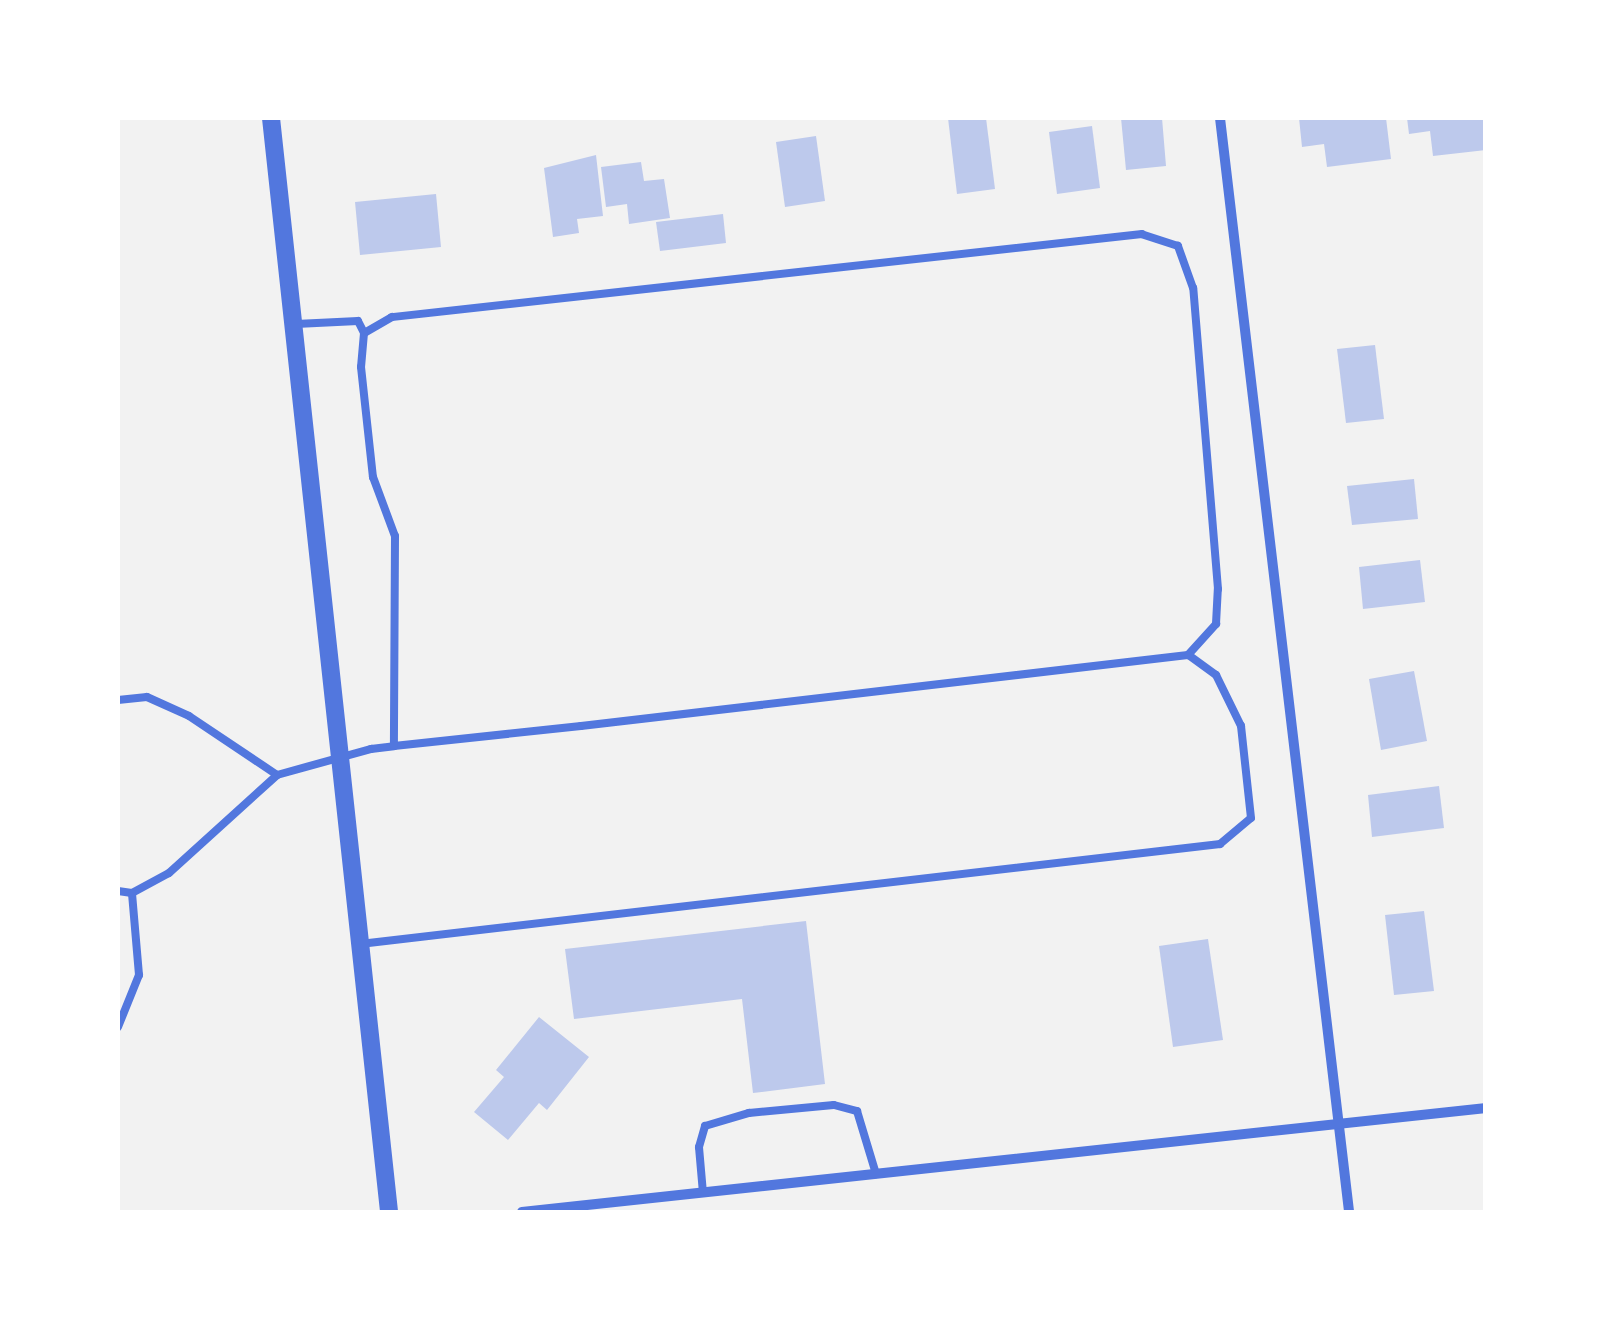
<!DOCTYPE html>
<style>
body{margin:0}
#map{position:relative;width:1603px;height:1330px;overflow:hidden;background:#f2f2f2;font-family:"PT Sans Narrow",sans-serif}
div>[style]{position:absolute}
.building>*{inset:0;background:#bdc9ec}
.service>*{height:8px;margin:-4px;padding:0 4px;transform-origin:4px;border-radius:4px;background:#5277de}
.minor>*{height:10px;margin:-5px;padding:0 5px;transform-origin:5px;border-radius:5px;background:#5277de}
.tertiary>*{height:18px;margin:-9px;padding:0 9px;transform-origin:9px;border-radius:9px;background:#5277de}
span{translate:-50% -50%;white-space:nowrap;text-align:center;line-height:1.15;-webkit-text-stroke:9px #fff;paint-order:stroke}
.frame{position:absolute;inset:0;border:120px solid #fff;pointer-events:none}
</style>
<div id="map">
<div class="building">
<div style="clip-path:polygon(948px 118px,986px 118px,995px 189px,957px 194px)"></div>
<div style="clip-path:polygon(1121px 118px,1162px 118px,1166px 166px,1126px 170px)"></div>
<div style="clip-path:polygon(1299px 118px,1386px 118px,1391px 159px,1327px 167px,1324px 144px,1302px 147px)"></div>
<div style="clip-path:polygon(1407px 118px,1486px 118px,1486px 150px,1433px 156px,1430px 131px,1409px 134px)"></div>
<div style="clip-path:polygon(1092px 126px,1100px 188px,1057px 194px,1049px 132px)"></div>
<div style="clip-path:polygon(816px 136px,825px 201px,785px 207px,776px 142px)"></div>
<div style="clip-path:polygon(596px 155px,603px 216px,577px 219px,579px 233px,553px 237px,544px 168px)"></div>
<div style="clip-path:polygon(641px 162px,644px 181px,664px 179px,670px 218px,629px 224px,627px 204px,606px 207px,601px 167px)"></div>
<div style="clip-path:polygon(436px 194px,441px 247px,360px 255px,355px 202px)"></div>
<div style="clip-path:polygon(723px 214px,726px 243px,660px 251px,656px 222px)"></div>
<div style="clip-path:polygon(1375px 345px,1384px 419px,1346px 423px,1337px 349px)"></div>
<div style="clip-path:polygon(1414px 479px,1418px 519px,1352px 525px,1347px 486px)"></div>
<div style="clip-path:polygon(1420px 560px,1425px 602px,1363px 609px,1359px 567px)"></div>
<div style="clip-path:polygon(1414px 671px,1427px 741px,1381px 750px,1369px 679px)"></div>
<div style="clip-path:polygon(1439px 786px,1444px 828px,1372px 837px,1368px 795px)"></div>
<div style="clip-path:polygon(1424px 911px,1434px 991px,1394px 995px,1385px 915px)"></div>
<div style="clip-path:polygon(806px 921px,825px 1084px,753px 1093px,742px 999px,574px 1019px,565px 949px)"></div>
<div style="clip-path:polygon(1208px 939px,1223px 1040px,1173px 1047px,1159px 946px)"></div>
<div style="clip-path:polygon(539px 1017px,589px 1057px,547px 1110px,539px 1103px,508px 1140px,474px 1112px,504px 1077px,496px 1070px)"></div>
</div>
<div class="service">
<div style="left:296px;top:324px;width:62px;rotate:-2.8deg"></div>
<div style="left:358px;top:321px;width:13px;rotate:63deg"></div>
<div style="left:118px;top:700px;width:29px;rotate:-6deg"></div>
<div style="left:147px;top:697px;width:46px;rotate:24.3deg"></div>
<div style="left:189px;top:716px;width:106px;rotate:33.8deg"></div>
<div style="left:277px;top:775px;width:98px;rotate:-15.5deg"></div>
<div style="left:371px;top:749px;width:23px;rotate:-7deg"></div>
<div style="left:394px;top:746px;width:188px;rotate:-6.1deg"></div>
<div style="left:581px;top:726px;width:611px;rotate:-6.67deg"></div>
<div style="left:1188px;top:655px;width:42px;rotate:-47.9deg"></div>
<div style="left:1216px;top:624px;width:35px;rotate:-87deg"></div>
<div style="left:1218px;top:589px;width:302px;rotate:-94.7deg"></div>
<div style="left:1193px;top:288px;width:45px;rotate:-109.7deg"></div>
<div style="left:1178px;top:246px;width:38px;rotate:-162deg"></div>
<div style="left:1142px;top:234px;width:755px;rotate:173.68deg"></div>
<div style="left:392px;top:317px;width:32px;rotate:150deg"></div>
<div style="left:364px;top:333px;width:34px;rotate:95deg"></div>
<div style="left:361px;top:367px;width:111px;rotate:83.8deg"></div>
<div style="left:373px;top:477px;width:63px;rotate:69.6deg"></div>
<div style="left:395px;top:536px;width:210px;rotate:90.3deg"></div>
<div style="left:118px;top:891px;width:14px;rotate:8deg"></div>
<div style="left:132px;top:893px;width:42px;rotate:-28.4deg"></div>
<div style="left:169px;top:873px;width:146px;rotate:-42.2deg"></div>
<div style="left:360px;top:944px;width:866px;rotate:-6.63deg"></div>
<div style="left:1220px;top:844px;width:40px;rotate:-40deg"></div>
<div style="left:1251px;top:818px;width:93px;rotate:-96.2deg"></div>
<div style="left:1241px;top:726px;width:57px;rotate:-116.1deg"></div>
<div style="left:1216px;top:675px;width:34px;rotate:-144deg"></div>
<div style="left:118px;top:1027px;width:56px;rotate:-68deg"></div>
<div style="left:139px;top:975px;width:82px;rotate:-94.9deg"></div>
<div style="left:703px;top:1193px;width:46px;rotate:-95deg"></div>
<div style="left:699px;top:1147px;width:22px;rotate:-74deg"></div>
<div style="left:705px;top:1126px;width:46px;rotate:-16.5deg"></div>
<div style="left:749px;top:1113px;width:85px;rotate:-5.4deg"></div>
<div style="left:834px;top:1105px;width:24px;rotate:15deg"></div>
<div style="left:857px;top:1111px;width:66px;rotate:73.2deg"></div>
</div>
<div class="minor">
<div style="left:1220px;top:118px;width:1102px;rotate:83.27deg"></div>
<div style="left:522px;top:1212px;width:970px;rotate:-6.16deg"></div>
</div>
<div class="tertiary">
<div style="left:271px;top:118px;width:1100px;rotate:83.84deg"></div>
</div>
<div class="frame"></div>
</div>
